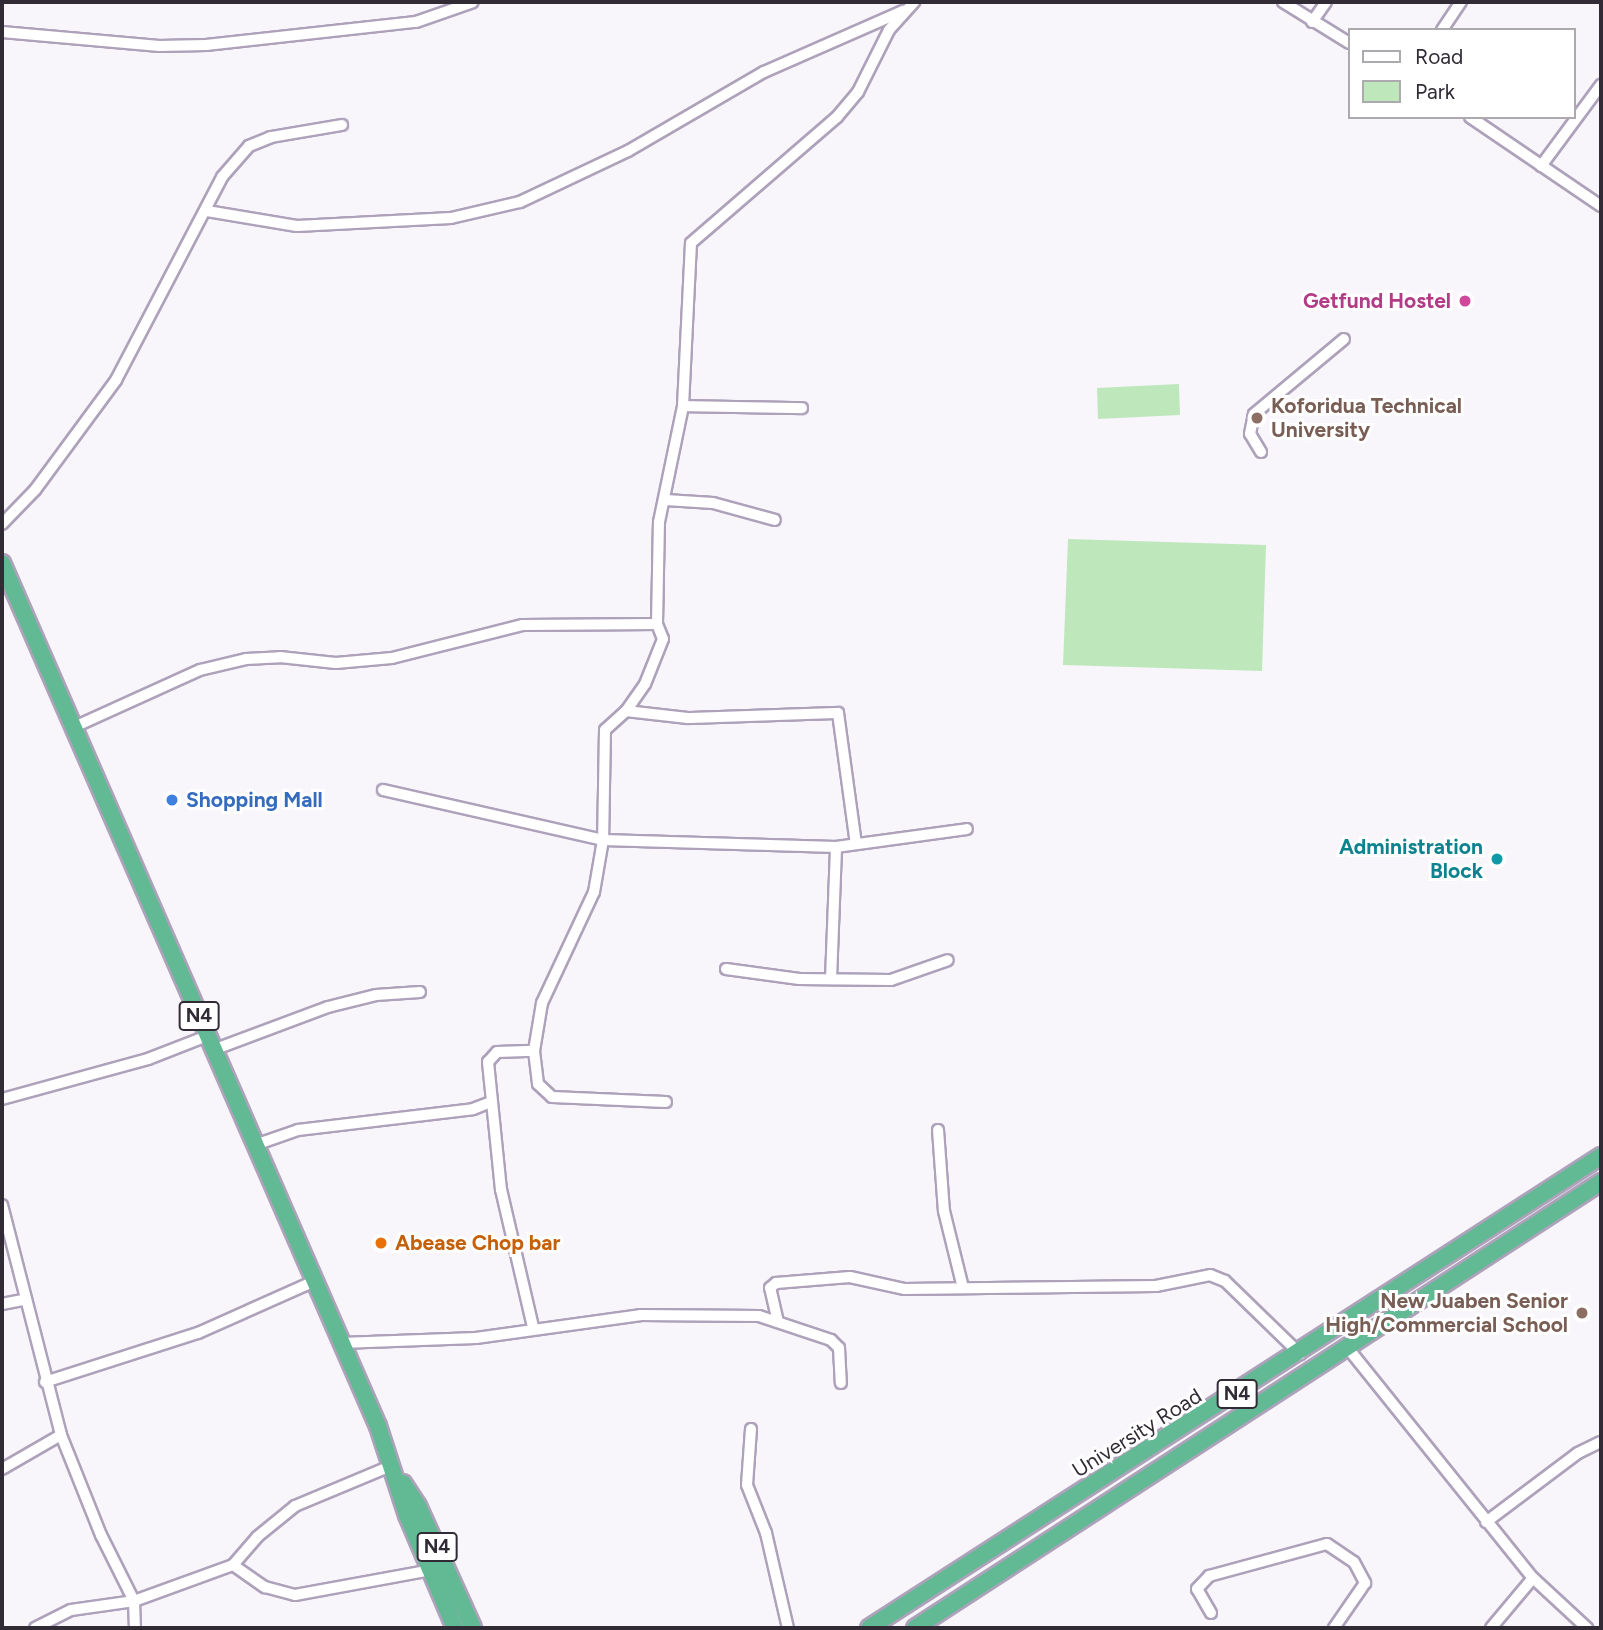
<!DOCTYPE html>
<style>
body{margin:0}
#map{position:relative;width:1603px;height:1630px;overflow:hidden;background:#f8f6fb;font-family:Figtree,sans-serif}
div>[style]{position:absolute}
.green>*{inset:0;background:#bee7bc}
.roads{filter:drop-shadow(2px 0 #aea2bb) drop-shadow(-2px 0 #aea2bb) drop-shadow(0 2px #aea2bb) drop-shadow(0 -2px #aea2bb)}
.minor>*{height:10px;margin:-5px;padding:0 5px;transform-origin:5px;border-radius:5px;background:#fff}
.trunk>*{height:16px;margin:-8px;padding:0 8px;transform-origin:8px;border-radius:8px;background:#62ba94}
.dots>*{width:19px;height:19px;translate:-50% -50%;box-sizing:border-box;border:4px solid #fff;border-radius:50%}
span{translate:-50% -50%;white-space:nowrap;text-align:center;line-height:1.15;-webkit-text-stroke:6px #fff;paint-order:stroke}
.shield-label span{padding:2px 5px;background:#fff;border:2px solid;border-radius:5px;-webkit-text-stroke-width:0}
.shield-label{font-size:19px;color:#302b35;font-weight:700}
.hotel-label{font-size:21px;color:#b23c85;font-weight:700}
.right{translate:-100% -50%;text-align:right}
.education-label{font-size:21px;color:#785e54;font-weight:700}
.left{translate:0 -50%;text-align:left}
.shop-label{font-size:21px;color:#366cbe;font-weight:700}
.culture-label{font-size:21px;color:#0d838f;font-weight:700}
.food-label{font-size:21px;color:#c56008;font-weight:700}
.street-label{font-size:21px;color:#302b35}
.frame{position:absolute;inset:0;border:4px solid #302b35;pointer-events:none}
.legend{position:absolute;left:1348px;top:28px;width:228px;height:91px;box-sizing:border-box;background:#fff;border:2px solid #acaaae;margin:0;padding:9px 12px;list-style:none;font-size:21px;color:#302b35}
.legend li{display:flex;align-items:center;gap:14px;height:35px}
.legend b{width:35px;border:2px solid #acaaae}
</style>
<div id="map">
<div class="green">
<div style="clip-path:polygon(1179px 384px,1180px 415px,1098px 419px,1097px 388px)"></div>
<div style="clip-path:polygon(1068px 539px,1266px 545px,1262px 671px,1063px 665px)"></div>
</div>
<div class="roads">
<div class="minor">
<div style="left:1283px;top:2px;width:78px;rotate:31.8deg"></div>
<div style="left:1312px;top:22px;width:24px;rotate:-55deg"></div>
<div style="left:1442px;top:30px;width:34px;rotate:-56deg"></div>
<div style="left:2px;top:32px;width:158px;rotate:5.1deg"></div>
<div style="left:159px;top:46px;width:47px;rotate:-1.2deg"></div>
<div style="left:206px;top:45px;width:211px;rotate:-6.3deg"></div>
<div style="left:416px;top:22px;width:60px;rotate:-19.3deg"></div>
<div style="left:1470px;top:117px;width:158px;rotate:34.2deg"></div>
<div style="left:1541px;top:166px;width:101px;rotate:-53.5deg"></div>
<div style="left:207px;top:211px;width:91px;rotate:9.5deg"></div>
<div style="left:297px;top:226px;width:154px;rotate:-3deg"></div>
<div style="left:451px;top:218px;width:71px;rotate:-13.1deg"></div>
<div style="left:520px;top:202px;width:119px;rotate:-25.3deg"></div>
<div style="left:628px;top:151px;width:157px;rotate:-30.2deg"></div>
<div style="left:764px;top:72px;width:152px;rotate:-23.7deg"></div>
<div style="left:683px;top:406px;width:119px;rotate:1deg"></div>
<div style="left:1261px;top:452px;width:21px;rotate:-121deg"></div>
<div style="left:1250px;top:434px;width:20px;rotate:-79deg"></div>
<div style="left:1254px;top:414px;width:117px;rotate:-39.8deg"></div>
<div style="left:666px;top:500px;width:47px;rotate:3.7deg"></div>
<div style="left:713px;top:503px;width:64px;rotate:15.3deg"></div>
<div style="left:2px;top:524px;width:47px;rotate:-45.9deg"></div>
<div style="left:35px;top:490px;width:137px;rotate:-53.6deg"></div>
<div style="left:116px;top:380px;width:229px;rotate:-62.4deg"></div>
<div style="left:222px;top:177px;width:41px;rotate:-48.9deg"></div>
<div style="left:249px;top:146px;width:24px;rotate:-22deg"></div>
<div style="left:271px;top:137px;width:72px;rotate:-9.6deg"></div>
<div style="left:657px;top:624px;width:16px;rotate:68deg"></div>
<div style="left:663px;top:639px;width:48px;rotate:111.8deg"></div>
<div style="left:645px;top:684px;width:33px;rotate:125deg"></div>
<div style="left:626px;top:711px;width:28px;rotate:138deg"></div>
<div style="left:605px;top:730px;width:110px;rotate:91deg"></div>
<div style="left:603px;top:840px;width:53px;rotate:99.8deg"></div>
<div style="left:594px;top:892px;width:123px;rotate:115.1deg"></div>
<div style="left:542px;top:1003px;width:49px;rotate:99.5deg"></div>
<div style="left:534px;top:1051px;width:33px;rotate:83deg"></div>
<div style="left:538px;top:1084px;width:19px;rotate:43deg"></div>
<div style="left:552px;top:1097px;width:114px;rotate:2.5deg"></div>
<div style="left:626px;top:711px;width:62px;rotate:6.4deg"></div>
<div style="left:688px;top:718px;width:150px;rotate:-1.9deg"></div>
<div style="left:838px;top:713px;width:132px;rotate:82.2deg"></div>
<div style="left:72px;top:728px;width:141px;rotate:-24.4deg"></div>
<div style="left:200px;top:670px;width:47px;rotate:-13.4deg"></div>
<div style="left:246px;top:659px;width:34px;rotate:-3deg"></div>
<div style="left:280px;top:657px;width:56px;rotate:6.1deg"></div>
<div style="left:336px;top:663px;width:56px;rotate:-5.1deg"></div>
<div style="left:392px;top:658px;width:134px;rotate:-14.2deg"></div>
<div style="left:522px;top:625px;width:135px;rotate:-0.4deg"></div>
<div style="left:657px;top:624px;width:102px;rotate:-88.9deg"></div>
<div style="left:659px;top:522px;width:118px;rotate:-78.3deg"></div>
<div style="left:683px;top:406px;width:163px;rotate:-87.2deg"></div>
<div style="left:691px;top:243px;width:193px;rotate:-40.8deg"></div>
<div style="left:837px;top:117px;width:33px;rotate:-50deg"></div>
<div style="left:858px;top:92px;width:69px;rotate:-63.4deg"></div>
<div style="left:889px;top:30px;width:38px;rotate:-48deg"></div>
<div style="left:383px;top:790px;width:226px;rotate:12.8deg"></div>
<div style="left:603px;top:840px;width:233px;rotate:1.7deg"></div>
<div style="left:836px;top:847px;width:132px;rotate:-7.8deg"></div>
<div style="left:726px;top:969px;width:74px;rotate:7.8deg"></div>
<div style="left:799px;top:979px;width:92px;rotate:0.6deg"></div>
<div style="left:891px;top:980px;width:60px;rotate:-19.3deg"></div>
<div style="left:831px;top:979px;width:132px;rotate:-87.8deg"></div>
<div style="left:213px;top:1050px;width:123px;rotate:-20.5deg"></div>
<div style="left:328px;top:1007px;width:49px;rotate:-14deg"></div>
<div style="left:376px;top:995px;width:44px;rotate:-3.9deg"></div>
<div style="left:2px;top:1099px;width:151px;rotate:-15.3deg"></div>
<div style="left:148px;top:1059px;width:63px;rotate:-21.3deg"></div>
<div style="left:938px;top:1130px;width:81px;rotate:85.8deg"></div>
<div style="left:944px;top:1211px;width:79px;rotate:76.1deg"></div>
<div style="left:255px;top:1145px;width:46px;rotate:-19.2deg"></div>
<div style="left:298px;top:1130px;width:176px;rotate:-6.8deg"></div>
<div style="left:473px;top:1109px;width:19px;rotate:-21deg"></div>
<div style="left:2px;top:1205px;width:237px;rotate:75.6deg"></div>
<div style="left:61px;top:1435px;width:108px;rotate:68.2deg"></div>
<div style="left:101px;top:1535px;width:74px;rotate:63.4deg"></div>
<div style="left:134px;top:1601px;width:27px;rotate:88deg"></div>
<div style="left:2px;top:1304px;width:21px;rotate:-11deg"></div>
<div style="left:778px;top:1322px;width:35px;rotate:-103deg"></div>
<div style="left:770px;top:1288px;width:8px;rotate:-40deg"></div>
<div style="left:776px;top:1283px;width:74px;rotate:-4.6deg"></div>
<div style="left:850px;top:1277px;width:55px;rotate:12.5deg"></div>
<div style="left:904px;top:1289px;width:252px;rotate:-0.7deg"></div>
<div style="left:1156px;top:1286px;width:55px;rotate:-11.5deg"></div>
<div style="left:1210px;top:1275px;width:16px;rotate:22deg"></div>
<div style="left:1225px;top:1281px;width:105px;rotate:44.2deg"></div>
<div style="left:533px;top:1327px;width:141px;rotate:-103.1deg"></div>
<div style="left:501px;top:1190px;width:129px;rotate:-95.8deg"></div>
<div style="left:488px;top:1062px;width:13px;rotate:-48deg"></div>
<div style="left:497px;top:1052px;width:37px;rotate:-2deg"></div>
<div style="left:341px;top:1343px;width:135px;rotate:-2.1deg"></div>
<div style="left:476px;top:1338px;width:167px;rotate:-7.9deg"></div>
<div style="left:641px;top:1315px;width:118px;rotate:0.5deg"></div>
<div style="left:759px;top:1316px;width:76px;rotate:18.4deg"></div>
<div style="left:831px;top:1340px;width:11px;rotate:45deg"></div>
<div style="left:839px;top:1348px;width:35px;rotate:87deg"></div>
<div style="left:1347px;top:1347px;width:297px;rotate:51.2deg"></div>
<div style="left:45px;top:1382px;width:161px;rotate:-17.8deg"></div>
<div style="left:198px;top:1333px;width:128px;rotate:-24deg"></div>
<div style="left:751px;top:1429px;width:56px;rotate:94.1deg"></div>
<div style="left:747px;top:1485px;width:52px;rotate:68.4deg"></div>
<div style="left:766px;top:1533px;width:98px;rotate:77deg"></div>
<div style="left:2px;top:1469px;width:68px;rotate:-30deg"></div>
<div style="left:1486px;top:1522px;width:115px;rotate:-36.9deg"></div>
<div style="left:1578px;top:1453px;width:25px;rotate:-26deg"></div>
<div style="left:233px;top:1565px;width:39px;rotate:35deg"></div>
<div style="left:265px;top:1587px;width:31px;rotate:15deg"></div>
<div style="left:295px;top:1595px;width:138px;rotate:-10.4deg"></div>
<div style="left:1211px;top:1613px;width:28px;rotate:-120deg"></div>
<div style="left:1197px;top:1589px;width:18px;rotate:-47deg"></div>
<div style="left:1209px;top:1576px;width:122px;rotate:-15.2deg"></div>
<div style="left:1327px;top:1544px;width:32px;rotate:34deg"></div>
<div style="left:1354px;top:1562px;width:24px;rotate:62deg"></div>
<div style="left:1365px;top:1583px;width:55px;rotate:124.6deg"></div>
<div style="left:35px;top:1628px;width:40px;rotate:-26.6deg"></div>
<div style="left:71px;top:1610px;width:64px;rotate:-8.1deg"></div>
<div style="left:134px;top:1601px;width:105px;rotate:-20deg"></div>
<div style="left:233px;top:1565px;width:37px;rotate:-49deg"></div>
<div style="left:257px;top:1537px;width:49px;rotate:-39.2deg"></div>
<div style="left:295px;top:1506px;width:106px;rotate:-22.7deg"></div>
<div style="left:1491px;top:1628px;width:65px;rotate:-50deg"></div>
<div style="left:1533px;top:1578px;width:74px;rotate:42.8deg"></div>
</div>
<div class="trunk">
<div style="left:2px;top:563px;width:941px;rotate:66.46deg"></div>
<div style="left:378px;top:1426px;width:94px;rotate:72deg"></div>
<div style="left:407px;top:1515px;width:123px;rotate:67deg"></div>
<div style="left:403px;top:1483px;width:27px;rotate:57deg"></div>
<div style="left:418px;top:1506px;width:134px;rotate:65.7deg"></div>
<div style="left:869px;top:1628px;width:871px;rotate:-32.81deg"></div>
<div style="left:915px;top:1628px;width:818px;rotate:-33.03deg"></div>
</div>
</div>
<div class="dots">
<div style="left:1465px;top:301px;background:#d1479c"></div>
<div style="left:1257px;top:418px;background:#8d6e63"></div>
<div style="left:172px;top:800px;background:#3f7fe0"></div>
<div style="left:1497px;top:859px;background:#0f9aa8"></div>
<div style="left:381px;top:1243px;background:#e8710a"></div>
<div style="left:1582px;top:1313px;background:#8d6e63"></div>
</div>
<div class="shield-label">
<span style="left:199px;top:1016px">N4</span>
<span style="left:1237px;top:1394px">N4</span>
<span style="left:437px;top:1547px">N4</span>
</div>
<div class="hotel-label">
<span class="right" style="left:1451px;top:301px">Getfund Hostel</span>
</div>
<div class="education-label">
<span class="left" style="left:1271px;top:418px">Koforidua Technical<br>University</span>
<span class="right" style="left:1568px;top:1313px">New Juaben Senior<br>High/Commercial School</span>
</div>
<div class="shop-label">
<span class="left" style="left:186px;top:800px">Shopping Mall</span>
</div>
<div class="culture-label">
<span class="right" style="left:1483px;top:859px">Administration<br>Block</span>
</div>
<div class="food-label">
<span class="left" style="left:395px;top:1243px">Abease Chop bar</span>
</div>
<div class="street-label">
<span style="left:1137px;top:1433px;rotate:-32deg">University Road</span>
</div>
<div class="frame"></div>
<ul class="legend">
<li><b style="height:9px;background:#fff"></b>Road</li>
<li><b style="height:19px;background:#bee7bc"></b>Park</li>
</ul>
</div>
